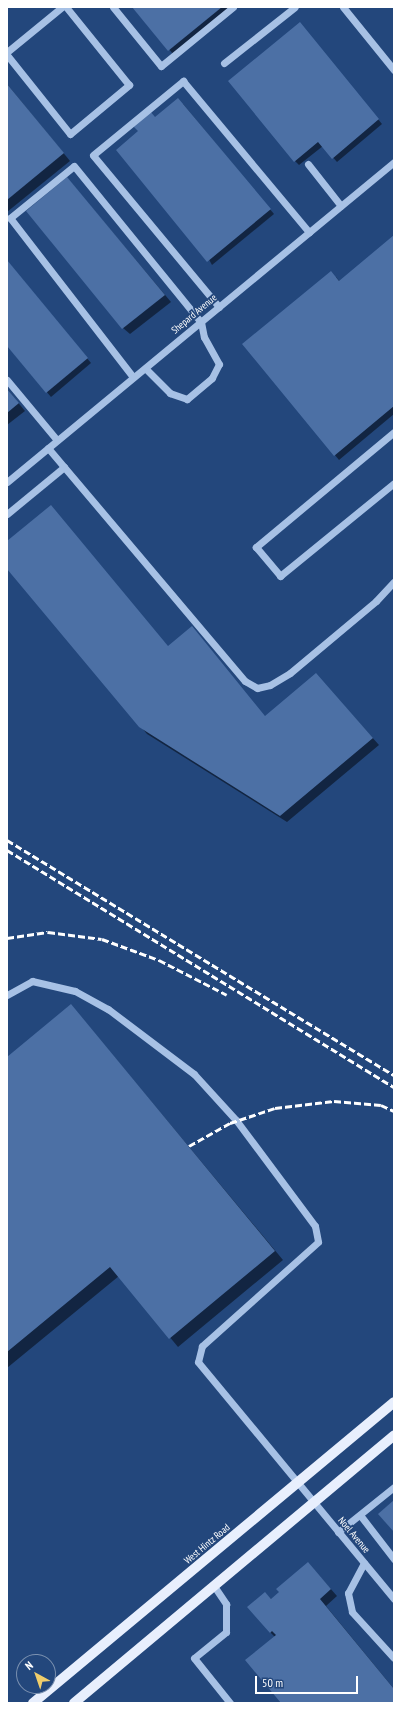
<!DOCTYPE html>
<style>
body{margin:0}
#map{position:relative;width:401px;height:1710px;overflow:hidden;background:#23477c;font-family:"PT Sans Narrow",sans-serif}
div>[style]{position:absolute}
.shadow>*{inset:0;background:#0007}
.building>*{inset:0;background:#4c70a5}
.minor>*{height:7px;margin:-3.5px;padding:0 3.5px;transform-origin:3.5px;border-radius:3.5px;background:#a7c1e5}
.major>*{height:10px;margin:-5px;padding:0 5px;transform-origin:5px;border-radius:5px;background:#e8effd}
.rail>*{height:3px;margin-top:-1.5px;transform-origin:0;background:repeating-linear-gradient(90deg,#fff 0 7px,transparent 0 10px)}
span{translate:-50% -50%;white-space:nowrap;text-align:center;line-height:1.15;-webkit-text-stroke:3.5px #23477c;paint-order:stroke}
.street-label{font-size:10px;color:#fff}
.frame{position:absolute;inset:0;border:8px solid #fff;pointer-events:none}
.north{position:absolute;left:16px;top:1654px;width:40px;height:40px;box-sizing:border-box;background:#23477c;border:1px solid #7b91b0;border-radius:50%;rotate:320deg;font-size:11px;font-weight:700;line-height:16px;text-align:center;color:#fff}
.north::after{content:'';display:block;margin:auto;width:14px;height:18px;background:#f0ce6b;clip-path:polygon(50% 0,100% 100%,50% 72%,0 100%)}
.scale{position:absolute;left:255px;top:1676px;width:103px;height:18px;box-sizing:border-box;border:2px solid #fff;border-top:0;padding-left:5px;font-size:12px;line-height:14px;white-space:nowrap;color:#fff;-webkit-text-stroke:3px #23477c;paint-order:stroke}
</style>
<div id="map">
<div class="shadow">
<div style="clip-path:polygon(134px 7px,231px 7px,173px 54px)"></div>
<div style="clip-path:polygon(304px 28px,382px 124px,337px 162px,323px 146px,299px 165px,295px 161px)"></div>
<div style="clip-path:polygon(7px 84px,70px 161px,7px 212px)"></div>
<div style="clip-path:polygon(183px 104px,274px 214px,212px 265px,139px 131px,156px 118px)"></div>
<div style="clip-path:polygon(67px 178px,171px 302px,130px 334px,123px 328px)"></div>
<div style="clip-path:polygon(394px 236px,394px 414px,339px 460px,243px 344px,336px 277px,340px 282px)"></div>
<div style="clip-path:polygon(7px 261px,91px 363px,51px 397px,7px 345px)"></div>
<div style="clip-path:polygon(7px 389px,25px 411px,7px 425px)"></div>
<div style="clip-path:polygon(51px 506px,168px 647px,266px 717px,322px 681px,379px 745px,287px 822px,147px 734px,7px 568px,7px 542px)"></div>
<div style="clip-path:polygon(71px 1005px,283px 1260px,178px 1347px,119px 1276px,7px 1368px,7px 1058px)"></div>
<div style="clip-path:polygon(308px 1563px,337px 1596px,326px 1606px,394px 1689px,394px 1703px,282px 1703px,275px 1637px,270px 1632px,265px 1593px,272px 1600px)"></div>
</div>
<div class="building">
<div style="clip-path:polygon(132px 7px,222px 7px,168px 51px)"></div>
<div style="clip-path:polygon(300px 22px,379px 119px,332px 159px,318px 142px,294px 162px,228px 81px)"></div>
<div style="clip-path:polygon(7px 84px,64px 153px,7px 200px)"></div>
<div style="clip-path:polygon(178px 98px,271px 209px,207px 262px,116px 150px,138px 131px,133px 126px,150px 111px,155px 117px)"></div>
<div style="clip-path:polygon(67px 177px,165px 295px,122px 329px,26px 211px)"></div>
<div style="clip-path:polygon(394px 235px,394px 406px,334px 456px,242px 344px,331px 271px,339px 281px)"></div>
<div style="clip-path:polygon(7px 260px,88px 358px,46px 393px,7px 346px)"></div>
<div style="clip-path:polygon(7px 389px,19px 403px,7px 413px)"></div>
<div style="clip-path:polygon(51px 505px,168px 646px,192px 626px,265px 716px,316px 673px,373px 738px,280px 816px,139px 727px,7px 569px,7px 541px)"></div>
<div style="clip-path:polygon(71px 1004px,275px 1251px,169px 1339px,110px 1267px,7px 1352px,7px 1057px)"></div>
<div style="clip-path:polygon(394px 1500px,394px 1532px,378px 1514px)"></div>
<div style="clip-path:polygon(308px 1562px,331px 1589px,320px 1599px,394px 1689px,394px 1703px,281px 1703px,245px 1660px,276px 1635px,272px 1631px,270px 1633px,247px 1607px,265px 1592px,271px 1599px,279px 1592px,276px 1589px)"></div>
</div>
<div class="minor">
<div style="left:113px;top:7px;width:76px;rotate:50.9deg"></div>
<div style="left:161px;top:66px;width:93px;rotate:-39.3deg"></div>
<div style="left:343px;top:7px;width:81px;rotate:51deg"></div>
<div style="left:7px;top:52px;width:71px;rotate:-39.3deg"></div>
<div style="left:7px;top:55px;width:101px;rotate:51.4deg"></div>
<div style="left:70px;top:134px;width:77px;rotate:-39.7deg"></div>
<div style="left:129px;top:85px;width:100px;rotate:-128.9deg"></div>
<div style="left:224px;top:63px;width:90px;rotate:-38.3deg"></div>
<div style="left:308px;top:164px;width:53px;rotate:51.8deg"></div>
<div style="left:219px;top:307px;width:197px;rotate:-129.7deg"></div>
<div style="left:93px;top:155px;width:117px;rotate:-39.4deg"></div>
<div style="left:183px;top:81px;width:197px;rotate:50.2deg"></div>
<div style="left:133px;top:377px;width:201px;rotate:-127.7deg"></div>
<div style="left:10px;top:218px;width:82px;rotate:-39.1deg"></div>
<div style="left:74px;top:166px;width:201px;rotate:50.9deg"></div>
<div style="left:201px;top:322px;width:15px;rotate:79deg"></div>
<div style="left:204px;top:337px;width:31px;rotate:61deg"></div>
<div style="left:219px;top:364px;width:16px;rotate:117deg"></div>
<div style="left:212px;top:378px;width:33px;rotate:140deg"></div>
<div style="left:187px;top:399px;width:18px;rotate:-161deg"></div>
<div style="left:170px;top:393px;width:35px;rotate:-135deg"></div>
<div style="left:7px;top:380px;width:78px;rotate:50.2deg"></div>
<div style="left:394px;top:432px;width:180px;rotate:140.2deg"></div>
<div style="left:256px;top:547px;width:38px;rotate:50deg"></div>
<div style="left:280px;top:576px;width:147px;rotate:-39.2deg"></div>
<div style="left:48px;top:448px;width:305px;rotate:49.8deg"></div>
<div style="left:245px;top:681px;width:14px;rotate:30deg"></div>
<div style="left:257px;top:688px;width:13px;rotate:-13deg"></div>
<div style="left:270px;top:685px;width:23px;rotate:-31deg"></div>
<div style="left:290px;top:673px;width:112px;rotate:-39.9deg"></div>
<div style="left:376px;top:601px;width:26px;rotate:-47deg"></div>
<div style="left:7px;top:482px;width:502px;rotate:-39.59deg"></div>
<div style="left:7px;top:514px;width:74px;rotate:-39.5deg"></div>
<div style="left:7px;top:995px;width:29px;rotate:-29deg"></div>
<div style="left:32px;top:981px;width:44px;rotate:13.1deg"></div>
<div style="left:75px;top:991px;width:38px;rotate:29deg"></div>
<div style="left:108px;top:1009px;width:108px;rotate:37.1deg"></div>
<div style="left:194px;top:1074px;width:62px;rotate:47.6deg"></div>
<div style="left:236px;top:1120px;width:132px;rotate:53.3deg"></div>
<div style="left:315px;top:1226px;width:16px;rotate:79deg"></div>
<div style="left:318px;top:1242px;width:156px;rotate:138.1deg"></div>
<div style="left:202px;top:1346px;width:16px;rotate:104deg"></div>
<div style="left:198px;top:1362px;width:308px;rotate:50.4deg"></div>
<div style="left:360px;top:1515px;width:56px;rotate:52.3deg"></div>
<div style="left:338px;top:1532px;width:72px;rotate:-38.8deg"></div>
<div style="left:364px;top:1563px;width:34px;rotate:118deg"></div>
<div style="left:348px;top:1593px;width:19px;rotate:78deg"></div>
<div style="left:352px;top:1612px;width:62px;rotate:47.6deg"></div>
<div style="left:214px;top:1586px;width:22px;rotate:56deg"></div>
<div style="left:226px;top:1604px;width:28px;rotate:90deg"></div>
<div style="left:226px;top:1632px;width:41px;rotate:140.9deg"></div>
<div style="left:194px;top:1658px;width:58px;rotate:51.3deg"></div>
</div>
<div class="major">
<div style="left:33px;top:1703px;width:470px;rotate:-39.8deg"></div>
<div style="left:74px;top:1703px;width:417px;rotate:-39.9deg"></div>
</div>
<div class="rail">
<div style="left:7px;top:840px;width:453px;rotate:31.3deg"></div>
<div style="left:7px;top:850px;width:454px;rotate:31.5deg"></div>
<div style="left:7px;top:938px;width:41px;rotate:-8.3deg"></div>
<div style="left:48px;top:932px;width:54px;rotate:7.4deg"></div>
<div style="left:102px;top:939px;width:61px;rotate:20.2deg"></div>
<div style="left:159px;top:960px;width:76px;rotate:27.2deg"></div>
<div style="left:189px;top:1146px;width:47px;rotate:-29.3deg"></div>
<div style="left:230px;top:1123px;width:47px;rotate:-18.4deg"></div>
<div style="left:275px;top:1108px;width:59px;rotate:-6.8deg"></div>
<div style="left:334px;top:1101px;width:47px;rotate:4.9deg"></div>
<div style="left:381px;top:1105px;width:14px;rotate:25deg"></div>
</div>
<div class="street-label">
<span style="left:194px;top:314px;rotate:-40deg">Shepard Avenue</span>
<span style="left:354px;top:1535px;rotate:50deg">Noel Avenue</span>
<span style="left:207px;top:1544px;rotate:-40deg">West Hintz Road</span>
</div>
<div class="frame"></div>
<div class="north">N</div>
<div class="scale">50 m</div>
</div>
